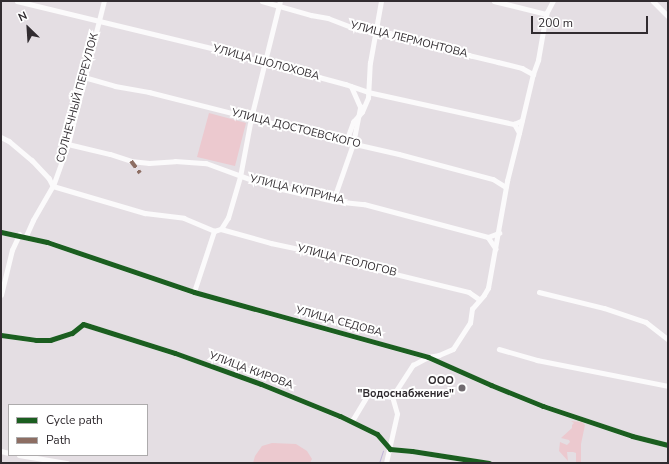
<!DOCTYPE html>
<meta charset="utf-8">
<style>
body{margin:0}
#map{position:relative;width:669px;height:464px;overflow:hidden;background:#e4dee3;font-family:"Nunito Sans",sans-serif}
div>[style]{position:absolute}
.green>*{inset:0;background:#ecc9cf}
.stream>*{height:1px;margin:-0.5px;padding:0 0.5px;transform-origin:0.5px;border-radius:0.5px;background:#beb3d8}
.minor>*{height:4.5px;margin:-2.25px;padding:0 2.25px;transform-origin:2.25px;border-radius:2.25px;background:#fbfafb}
.quiet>*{height:4px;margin-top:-2px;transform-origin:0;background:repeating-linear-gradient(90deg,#8d6e63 0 8px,transparent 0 12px)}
.cycleway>*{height:5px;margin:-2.5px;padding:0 2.5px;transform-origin:2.5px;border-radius:2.5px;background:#1b5e20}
.dots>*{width:11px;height:11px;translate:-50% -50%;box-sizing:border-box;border:2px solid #fff;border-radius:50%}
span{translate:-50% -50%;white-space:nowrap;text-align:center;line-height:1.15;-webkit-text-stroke:4px #fff;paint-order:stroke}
.street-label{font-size:11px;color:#312c30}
.poi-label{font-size:11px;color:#312c30;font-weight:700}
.right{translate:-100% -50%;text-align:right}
.frame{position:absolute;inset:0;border:2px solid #312c30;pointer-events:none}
.legend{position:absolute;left:8px;top:404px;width:140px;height:52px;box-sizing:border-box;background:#fff;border:1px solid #adabac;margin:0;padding:5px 7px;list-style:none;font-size:12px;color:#312c30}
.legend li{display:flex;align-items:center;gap:8px;height:20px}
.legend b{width:20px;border:1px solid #adabac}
.north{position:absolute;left:8px;top:8px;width:40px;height:40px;-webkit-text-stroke:3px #fff;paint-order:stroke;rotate:335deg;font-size:11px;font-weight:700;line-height:16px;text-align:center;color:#312c30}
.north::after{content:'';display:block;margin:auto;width:14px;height:18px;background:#312c30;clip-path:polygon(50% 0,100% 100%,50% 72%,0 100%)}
.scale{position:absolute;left:531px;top:16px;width:117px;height:18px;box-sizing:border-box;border:2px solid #312c30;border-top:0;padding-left:5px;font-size:12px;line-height:14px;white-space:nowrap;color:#312c30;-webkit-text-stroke:3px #fff;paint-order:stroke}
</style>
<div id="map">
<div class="green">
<div style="clip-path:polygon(209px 113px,246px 123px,235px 166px,197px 157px)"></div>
<div style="clip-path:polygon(571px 421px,582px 422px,585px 425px,581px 444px,581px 463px,576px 463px,576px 453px,573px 452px,567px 452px,568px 461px,559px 451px,560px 442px,567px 445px,570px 442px,569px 440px,561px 438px,572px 428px,572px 425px,574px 423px)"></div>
<div style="clip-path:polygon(272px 443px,296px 444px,307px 451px,312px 459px,310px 463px,253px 463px,255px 456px,262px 446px)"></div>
</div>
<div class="stream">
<div style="left:379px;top:463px;width:13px;rotate:-72deg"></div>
</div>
<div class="minor">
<div style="left:17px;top:1px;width:208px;rotate:13.6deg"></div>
<div style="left:219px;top:50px;width:131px;rotate:15.1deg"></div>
<div style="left:345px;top:84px;width:24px;rotate:19deg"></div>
<div style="left:368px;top:92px;width:149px;rotate:12.4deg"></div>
<div style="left:262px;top:1px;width:51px;rotate:15.9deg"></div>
<div style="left:311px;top:15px;width:17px;rotate:10deg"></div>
<div style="left:328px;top:18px;width:34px;rotate:21deg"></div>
<div style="left:360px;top:30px;width:30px;rotate:6deg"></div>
<div style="left:390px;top:33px;width:39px;rotate:18deg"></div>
<div style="left:427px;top:45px;width:73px;rotate:13.5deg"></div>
<div style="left:498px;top:62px;width:25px;rotate:14deg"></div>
<div style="left:522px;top:68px;width:13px;rotate:29deg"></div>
<div style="left:494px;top:1px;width:54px;rotate:14deg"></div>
<div style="left:653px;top:1px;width:21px;rotate:45deg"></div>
<div style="left:84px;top:77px;width:32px;rotate:16deg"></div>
<div style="left:115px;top:86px;width:35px;rotate:10deg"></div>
<div style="left:149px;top:92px;width:199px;rotate:14.2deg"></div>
<div style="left:342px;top:141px;width:58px;rotate:12.8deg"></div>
<div style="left:399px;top:154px;width:97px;rotate:14.9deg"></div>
<div style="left:493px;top:179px;width:15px;rotate:32deg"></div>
<div style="left:519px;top:133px;width:61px;rotate:-76.7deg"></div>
<div style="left:533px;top:74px;width:15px;rotate:-70deg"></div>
<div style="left:538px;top:60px;width:47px;rotate:-80.1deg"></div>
<div style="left:546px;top:14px;width:15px;rotate:-62deg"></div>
<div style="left:1px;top:137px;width:9px;rotate:27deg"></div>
<div style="left:9px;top:141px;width:30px;rotate:40deg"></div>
<div style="left:32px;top:160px;width:25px;rotate:47deg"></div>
<div style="left:49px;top:178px;width:9px;rotate:63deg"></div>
<div style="left:53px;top:186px;width:96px;rotate:16.4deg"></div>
<div style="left:145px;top:213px;width:39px;rotate:7deg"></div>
<div style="left:184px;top:218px;width:33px;rotate:23deg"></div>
<div style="left:342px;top:141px;width:8px;rotate:-40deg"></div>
<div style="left:348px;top:136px;width:15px;rotate:-70deg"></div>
<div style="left:353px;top:122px;width:13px;rotate:-48deg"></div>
<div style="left:362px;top:112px;width:15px;rotate:-67deg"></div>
<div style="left:368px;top:98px;width:35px;rotate:-87deg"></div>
<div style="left:370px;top:63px;width:63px;rotate:-79.9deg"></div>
<div style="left:68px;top:144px;width:43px;rotate:13.4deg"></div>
<div style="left:110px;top:154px;width:22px;rotate:18deg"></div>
<div style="left:131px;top:161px;width:18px;rotate:6deg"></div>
<div style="left:149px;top:163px;width:26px;rotate:-4deg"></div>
<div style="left:175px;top:161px;width:31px;rotate:4deg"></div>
<div style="left:206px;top:163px;width:67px;rotate:20.1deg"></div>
<div style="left:269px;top:186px;width:66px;rotate:13.2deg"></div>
<div style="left:333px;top:201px;width:31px;rotate:6deg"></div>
<div style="left:364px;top:204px;width:128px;rotate:14.9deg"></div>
<div style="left:488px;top:237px;width:14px;rotate:56deg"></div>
<div style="left:333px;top:201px;width:60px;rotate:-70.7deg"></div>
<div style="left:353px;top:144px;width:38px;rotate:-79deg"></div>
<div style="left:360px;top:107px;width:22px;rotate:-114deg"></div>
<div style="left:221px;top:229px;width:13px;rotate:-58deg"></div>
<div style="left:228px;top:218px;width:43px;rotate:-73.7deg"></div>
<div style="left:240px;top:177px;width:60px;rotate:-79.4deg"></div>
<div style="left:251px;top:118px;width:121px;rotate:-76.1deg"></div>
<div style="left:1px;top:232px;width:47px;rotate:12.3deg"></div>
<div style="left:47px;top:242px;width:155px;rotate:18.8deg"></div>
<div style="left:194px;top:292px;width:243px;rotate:15.5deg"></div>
<div style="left:428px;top:357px;width:69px;rotate:24deg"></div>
<div style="left:491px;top:385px;width:56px;rotate:22deg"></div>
<div style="left:543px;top:406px;width:94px;rotate:18.6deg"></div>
<div style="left:632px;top:436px;width:37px;rotate:14deg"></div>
<div style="left:26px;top:236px;width:17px;rotate:-66deg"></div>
<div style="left:33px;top:220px;width:39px;rotate:-60deg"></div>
<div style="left:53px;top:186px;width:45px;rotate:-70.3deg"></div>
<div style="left:68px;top:144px;width:147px;rotate:-75.9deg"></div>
<div style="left:488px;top:237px;width:12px;rotate:-20deg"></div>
<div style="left:194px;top:292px;width:64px;rotate:-71.8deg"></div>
<div style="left:214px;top:231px;width:7px;rotate:-16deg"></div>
<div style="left:221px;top:229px;width:52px;rotate:15.6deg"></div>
<div style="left:271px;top:243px;width:35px;rotate:12deg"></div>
<div style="left:305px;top:250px;width:34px;rotate:17deg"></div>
<div style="left:338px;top:260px;width:135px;rotate:13.7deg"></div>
<div style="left:469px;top:292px;width:12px;rotate:35deg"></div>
<div style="left:539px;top:292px;width:67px;rotate:13.8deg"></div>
<div style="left:604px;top:308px;width:44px;rotate:18.4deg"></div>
<div style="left:646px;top:322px;width:28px;rotate:38deg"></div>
<div style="left:1px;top:295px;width:46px;rotate:-76.3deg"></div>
<div style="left:12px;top:250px;width:17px;rotate:-65deg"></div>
<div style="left:1px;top:335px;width:35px;rotate:8deg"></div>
<div style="left:36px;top:340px;width:14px"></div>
<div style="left:50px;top:340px;width:23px;rotate:-18deg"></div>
<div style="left:72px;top:333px;width:14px;rotate:-39deg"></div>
<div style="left:83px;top:324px;width:96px;rotate:17.5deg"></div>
<div style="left:175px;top:353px;width:91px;rotate:19.8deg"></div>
<div style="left:261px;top:384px;width:85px;rotate:22.1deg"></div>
<div style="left:340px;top:416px;width:41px;rotate:25.9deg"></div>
<div style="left:377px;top:434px;width:20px;rotate:49deg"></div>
<div style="left:390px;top:449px;width:22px;rotate:5deg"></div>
<div style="left:412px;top:451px;width:78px;rotate:8.9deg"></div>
<div style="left:499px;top:349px;width:40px;rotate:16deg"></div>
<div style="left:537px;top:360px;width:134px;rotate:11.2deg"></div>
<div style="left:352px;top:421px;width:31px;rotate:-59deg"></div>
<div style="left:368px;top:394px;width:24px;rotate:7deg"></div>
<div style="left:392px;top:397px;width:38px;rotate:-57deg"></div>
<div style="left:413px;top:365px;width:17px;rotate:-28deg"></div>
<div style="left:428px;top:357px;width:11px;rotate:-10deg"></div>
<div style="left:439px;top:355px;width:15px;rotate:-23deg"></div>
<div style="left:453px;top:349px;width:31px;rotate:-57deg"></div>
<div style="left:470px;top:323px;width:14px;rotate:-82deg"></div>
<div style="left:472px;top:309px;width:18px;rotate:-49deg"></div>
<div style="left:484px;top:295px;width:8px;rotate:-60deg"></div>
<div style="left:488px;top:288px;width:109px;rotate:-79.9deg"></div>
<div style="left:507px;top:181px;width:49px;rotate:-76deg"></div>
<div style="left:519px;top:133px;width:10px;rotate:-119deg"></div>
<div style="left:514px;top:124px;width:8px;rotate:-23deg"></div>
<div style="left:1px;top:451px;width:8px;rotate:14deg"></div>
<div style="left:19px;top:455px;width:49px;rotate:9.5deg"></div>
<div style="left:386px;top:463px;width:50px;rotate:-77.3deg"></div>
<div style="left:397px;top:414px;width:18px;rotate:-106deg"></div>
</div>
<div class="quiet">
<div style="left:131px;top:161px;width:15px;rotate:53deg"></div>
</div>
<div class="cycleway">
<div style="left:1px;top:232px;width:47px;rotate:12.3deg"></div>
<div style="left:47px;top:242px;width:155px;rotate:18.8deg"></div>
<div style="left:194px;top:292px;width:243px;rotate:15.5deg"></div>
<div style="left:428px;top:357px;width:69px;rotate:24deg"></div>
<div style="left:491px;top:385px;width:56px;rotate:22deg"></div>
<div style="left:543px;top:406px;width:94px;rotate:18.6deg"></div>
<div style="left:632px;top:436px;width:37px;rotate:14deg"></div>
<div style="left:1px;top:335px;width:35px;rotate:8deg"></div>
<div style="left:36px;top:340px;width:14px"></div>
<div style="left:50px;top:340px;width:23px;rotate:-18deg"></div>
<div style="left:72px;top:333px;width:14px;rotate:-39deg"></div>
<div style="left:83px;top:324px;width:96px;rotate:17.5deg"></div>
<div style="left:175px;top:353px;width:91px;rotate:19.8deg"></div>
<div style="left:261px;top:384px;width:85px;rotate:22.1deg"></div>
<div style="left:340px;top:416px;width:41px;rotate:25.9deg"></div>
<div style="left:377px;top:434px;width:20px;rotate:49deg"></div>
<div style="left:390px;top:449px;width:22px;rotate:5deg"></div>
<div style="left:412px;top:451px;width:78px;rotate:8.9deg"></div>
</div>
<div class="dots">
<div style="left:462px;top:388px;background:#706a6f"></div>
</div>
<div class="street-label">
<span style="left:409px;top:40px;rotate:14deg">УЛИЦА ЛЕРМОНТОВА</span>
<span style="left:266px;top:63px;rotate:15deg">УЛИЦА ШОЛОХОВА</span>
<span style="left:78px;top:98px;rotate:-75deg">СОЛНЕЧНЫЙ ПЕРЕУЛОК</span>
<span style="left:296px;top:129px;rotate:14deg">УЛИЦА ДОСТОЕВСКОГО</span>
<span style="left:297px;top:190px;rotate:13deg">УЛИЦА КУПРИНА</span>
<span style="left:347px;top:261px;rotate:14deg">УЛИЦА ГЕОЛОГОВ</span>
<span style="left:339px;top:322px;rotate:15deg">УЛИЦА СЕДОВА</span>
<span style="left:251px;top:371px;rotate:20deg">УЛИЦА КИРОВА</span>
</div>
<div class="poi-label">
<span class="right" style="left:454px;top:388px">ООО<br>"Водоснабжение"</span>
</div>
<div class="frame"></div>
<ul class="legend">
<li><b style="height:5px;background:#1b5e20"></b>Cycle path</li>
<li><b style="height:5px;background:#8d6e63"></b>Path</li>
</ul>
<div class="north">N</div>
<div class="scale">200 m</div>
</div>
